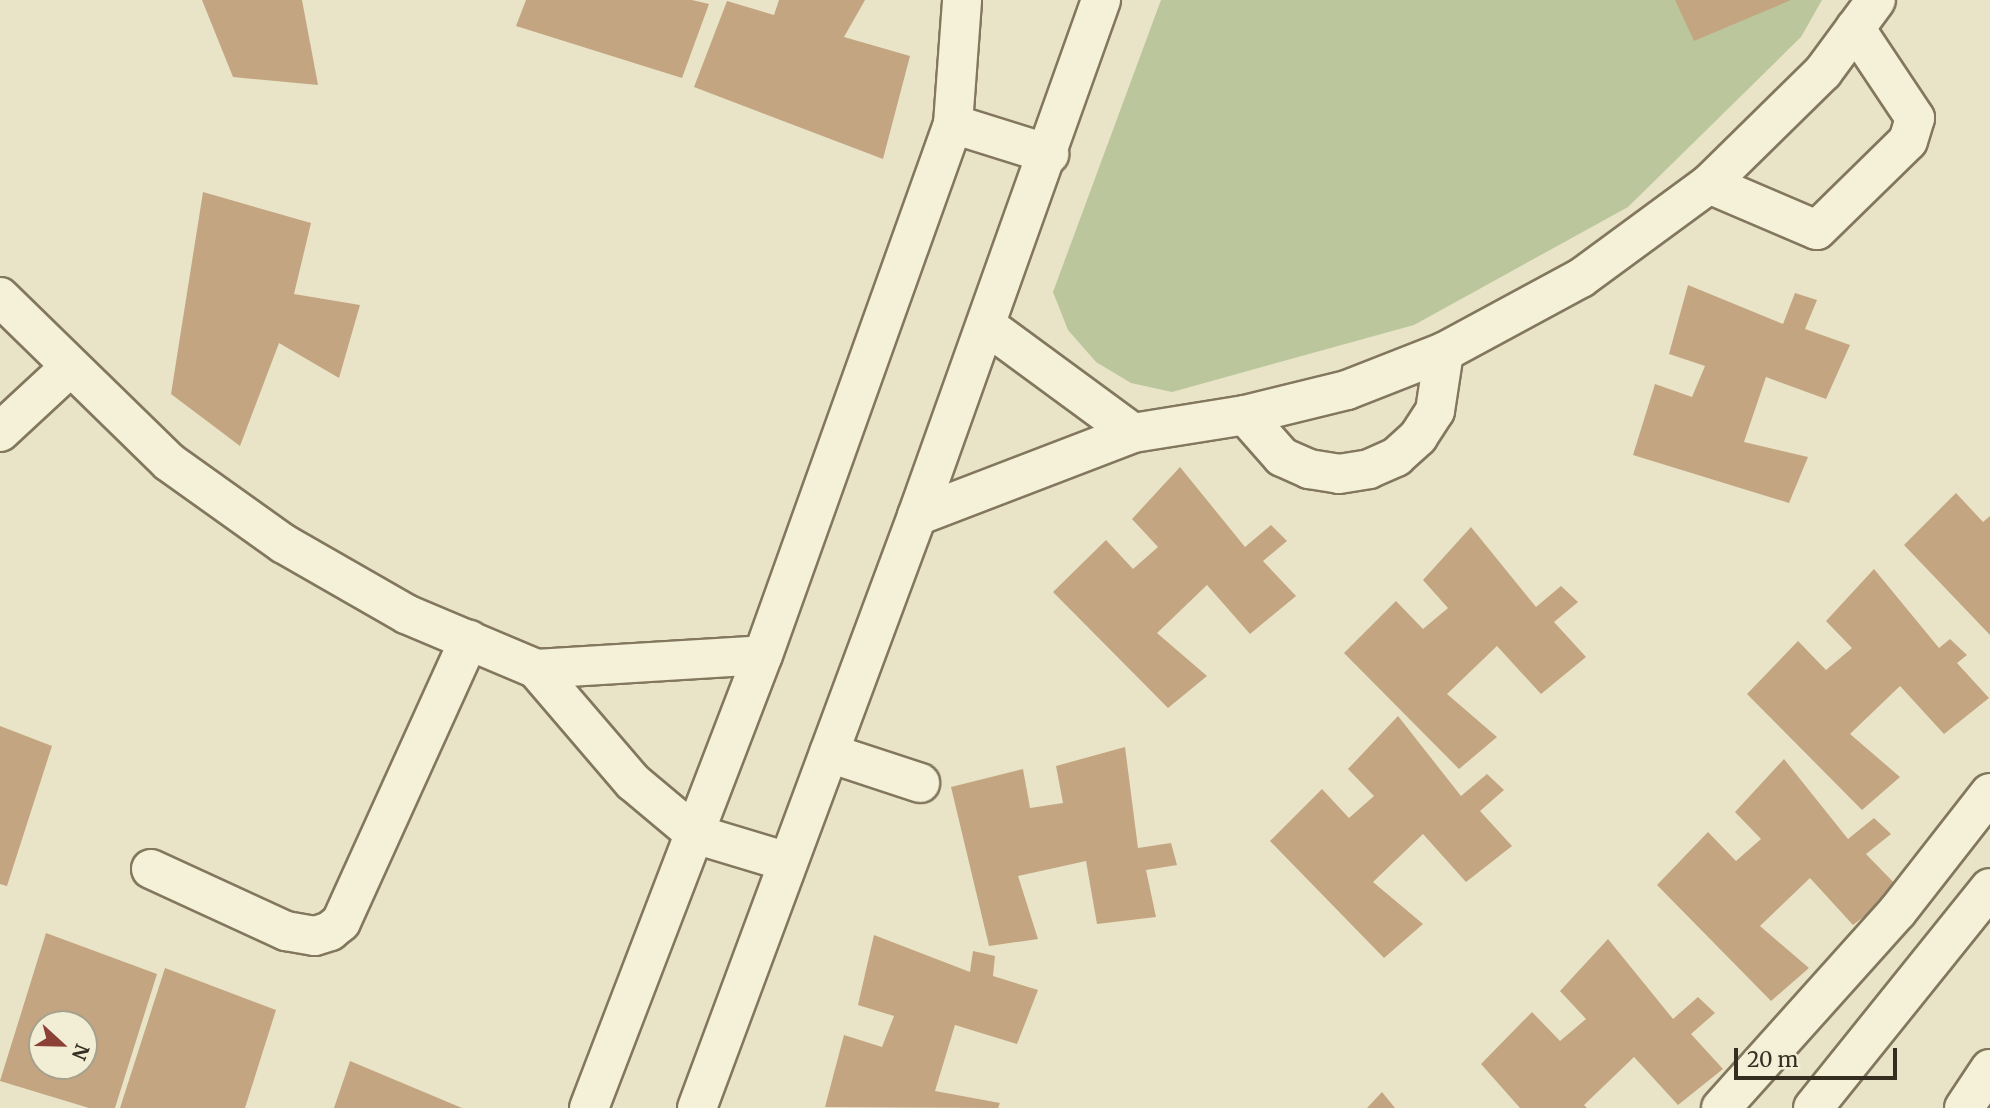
<!DOCTYPE html>
<style>
body{margin:0}
#map{position:relative;width:1990px;height:1108px;overflow:hidden;background:#e9e4c7;font-family:Merriweather,serif}
div>[style]{position:absolute}
.green>*{inset:0;background:#bbc69c}
.building>*{inset:0;background:#c3a681}
.roads{filter:drop-shadow(2px 0 #83775e) drop-shadow(-2px 0 #83775e) drop-shadow(0 2px #83775e) drop-shadow(0 -2px #83775e)}
.minor>*{height:38px;margin:-19px;padding:0 19px;transform-origin:19px;border-radius:19px;background:#f5f1d9}
span{translate:-50% -50%;white-space:nowrap;text-align:center;line-height:1.15;-webkit-text-stroke:5px #f1eed5;paint-order:stroke}
.north{position:absolute;left:28px;top:1010px;width:70px;height:70px;box-sizing:border-box;background:#f1eed5;border:2px solid #a6a18d;border-radius:50%;rotate:112deg;font-size:19px;font-weight:700;line-height:28px;text-align:center;color:#352d20}
.north::after{content:'';display:block;margin:auto;width:24px;height:32px;background:#8b4135;clip-path:polygon(50% 0,100% 100%,50% 72%,0 100%)}
.scale{position:absolute;left:1734px;top:1048px;width:163px;height:32px;box-sizing:border-box;border:4px solid #352d20;border-top:0;padding-left:9px;font-size:21px;line-height:24px;white-space:nowrap;color:#352d20;-webkit-text-stroke:5px #f1eed5;paint-order:stroke}
</style>
<div id="map">
<div class="green">
<div style="clip-path:polygon(1161px 0,1822px 0,1801px 37px,1628px 207px,1414px 325px,1172px 392px,1131px 383px,1096px 362px,1068px 330px,1053px 292px)"></div>
</div>
<div class="building">
<div style="clip-path:polygon(202px 0,302px 0,318px 85px,233px 77px)"></div>
<div style="clip-path:polygon(526px 0,692px 0,709px 4px,682px 78px,516px 26px)"></div>
<div style="clip-path:polygon(779px 0,865px 0,844px 37px,910px 56px,883px 159px,694px 87px,727px 1px,774px 15px)"></div>
<div style="clip-path:polygon(1675px 0,1791px 0,1694px 41px)"></div>
<div style="clip-path:polygon(203px 192px,311px 223px,294px 294px,360px 305px,339px 378px,279px 343px,240px 446px,171px 394px)"></div>
<div style="clip-path:polygon(1688px 285px,1783px 324px,1795px 293px,1817px 300px,1805px 329px,1850px 345px,1826px 399px,1766px 377px,1744px 442px,1808px 457px,1789px 503px,1633px 455px,1655px 384px,1692px 397px,1705px 366px,1669px 354px)"></div>
<div style="clip-path:polygon(1180px 467px,1245px 547px,1271px 525px,1287px 541px,1263px 561px,1296px 596px,1250px 634px,1207px 585px,1157px 633px,1207px 676px,1168px 708px,1053px 592px,1106px 540px,1133px 569px,1158px 547px,1132px 519px)"></div>
<div style="clip-path:polygon(1956px 493px,1983px 522px,1990px 516px,1990px 635px,1904px 545px)"></div>
<div style="clip-path:polygon(1471px 527px,1536px 607px,1561px 586px,1578px 602px,1554px 622px,1586px 657px,1541px 694px,1497px 646px,1447px 694px,1497px 737px,1459px 769px,1344px 653px,1396px 601px,1423px 629px,1448px 608px,1423px 580px)"></div>
<div style="clip-path:polygon(1874px 569px,1939px 648px,1950px 639px,1967px 655px,1957px 663px,1989px 698px,1944px 734px,1900px 686px,1850px 734px,1900px 777px,1862px 810px,1747px 694px,1798px 641px,1826px 670px,1852px 648px,1826px 621px)"></div>
<div style="clip-path:polygon(1398px 716px,1461px 796px,1487px 774px,1504px 790px,1480px 811px,1512px 846px,1466px 882px,1423px 834px,1373px 882px,1423px 924px,1384px 958px,1270px 841px,1322px 789px,1349px 818px,1374px 796px,1348px 769px)"></div>
<div style="clip-path:polygon(0 726px,52px 746px,7px 886px,0 884px)"></div>
<div style="clip-path:polygon(1125px 747px,1138px 848px,1171px 843px,1177px 865px,1146px 870px,1156px 917px,1097px 924px,1086px 861px,1018px 876px,1038px 939px,989px 946px,951px 787px,1023px 769px,1030px 808px,1063px 803px,1056px 766px)"></div>
<div style="clip-path:polygon(1784px 759px,1848px 839px,1874px 818px,1891px 834px,1866px 854px,1900px 889px,1853px 925px,1810px 878px,1760px 926px,1809px 968px,1771px 1001px,1657px 885px,1708px 832px,1736px 861px,1761px 839px,1735px 812px)"></div>
<div style="clip-path:polygon(evenodd,46px 933px,157px 974px,115px 1108px,89px 1108px,0 1081px,46px 933px,42px 1024px,84px 1024px,84px 1066px,42px 1066px,42px 1024px)"></div>
<div style="clip-path:polygon(874px 935px,970px 972px,973px 951px,995px 956px,993px 976px,1038px 990px,1017px 1044px,955px 1025px,935px 1091px,1000px 1103px,998px 1108px,825px 1107px,844px 1035px,882px 1047px,894px 1016px,858px 1005px)"></div>
<div style="clip-path:polygon(1608px 939px,1673px 1019px,1698px 997px,1715px 1013px,1691px 1034px,1723px 1069px,1678px 1105px,1634px 1057px,1584px 1105px,1587px 1108px,1520px 1108px,1481px 1064px,1532px 1012px,1560px 1041px,1586px 1019px,1560px 991px)"></div>
<div style="clip-path:polygon(165px 968px,276px 1010px,245px 1108px,120px 1108px)"></div>
<div style="clip-path:polygon(350px 1061px,462px 1108px,334px 1108px)"></div>
<div style="clip-path:polygon(1382px 1092px,1395px 1108px,1367px 1108px)"></div>
</div>
<div class="roads">
<div class="minor">
<div style="left:953px;top:124px;width:101px;rotate:17.4deg"></div>
<div style="left:1709px;top:184px;width:117px;rotate:23.1deg"></div>
<div style="left:1817px;top:230px;width:127px;rotate:-44.4deg"></div>
<div style="left:1908px;top:141px;width:24px;rotate:-73deg"></div>
<div style="left:1915px;top:118px;width:108px;rotate:-123.7deg"></div>
<div style="left:0;top:297px;width:236px;rotate:44.3deg"></div>
<div style="left:169px;top:462px;width:141px;rotate:35.5deg"></div>
<div style="left:284px;top:544px;width:141px;rotate:29.8deg"></div>
<div style="left:406px;top:614px;width:141px;rotate:22.9deg"></div>
<div style="left:536px;top:669px;width:227px;rotate:-3.5deg"></div>
<div style="left:986px;top:325px;width:182px;rotate:36.3deg"></div>
<div style="left:1245px;top:415px;width:56px;rotate:48.6deg"></div>
<div style="left:1282px;top:457px;width:30px;rotate:24deg"></div>
<div style="left:1309px;top:469px;width:30px;rotate:9deg"></div>
<div style="left:1339px;top:474px;width:30px;rotate:-9deg"></div>
<div style="left:1369px;top:469px;width:30px;rotate:-24deg"></div>
<div style="left:1396px;top:457px;width:30px;rotate:-42deg"></div>
<div style="left:1418px;top:437px;width:31px;rotate:-57deg"></div>
<div style="left:1435px;top:411px;width:60px;rotate:-81.3deg"></div>
<div style="left:0;top:432px;width:93px;rotate:-42.8deg"></div>
<div style="left:917px;top:516px;width:231px;rotate:-21deg"></div>
<div style="left:1133px;top:433px;width:113px;rotate:-9.1deg"></div>
<div style="left:1245px;top:415px;width:105px;rotate:-13.8deg"></div>
<div style="left:1347px;top:390px;width:104px;rotate:-21.4deg"></div>
<div style="left:1444px;top:352px;width:156px;rotate:-28.4deg"></div>
<div style="left:1581px;top:278px;width:159px;rotate:-36.3deg"></div>
<div style="left:1709px;top:184px;width:160px;rotate:-44.5deg"></div>
<div style="left:1823px;top:72px;width:89px;rotate:-53.6deg"></div>
<div style="left:536px;top:669px;width:149px;rotate:49.4deg"></div>
<div style="left:633px;top:782px;width:81px;rotate:40deg"></div>
<div style="left:695px;top:834px;width:97px;rotate:16.8deg"></div>
<div style="left:829px;top:753px;width:96px;rotate:18.2deg"></div>
<div style="left:151px;top:869px;width:149px;rotate:24.7deg"></div>
<div style="left:286px;top:931px;width:29px;rotate:10deg"></div>
<div style="left:315px;top:936px;width:16px;rotate:-18deg"></div>
<div style="left:330px;top:931px;width:14px;rotate:-39deg"></div>
<div style="left:341px;top:922px;width:310px;rotate:-65.6deg"></div>
<div style="left:589px;top:1108px;width:485px;rotate:-69deg"></div>
<div style="left:763px;top:655px;width:564px;rotate:-70.31deg"></div>
<div style="left:953px;top:124px;width:124px;rotate:-85.8deg"></div>
<div style="left:697px;top:1108px;width:632px;rotate:-69.61deg"></div>
<div style="left:917px;top:516px;width:548px;rotate:-70.37deg"></div>
<div style="left:1721px;top:1108px;width:263px;rotate:-48.1deg"></div>
<div style="left:1897px;top:912px;width:151px;rotate:-52deg"></div>
<div style="left:1813px;top:1108px;width:282px;rotate:-51.2deg"></div>
<div style="left:1964px;top:1108px;width:47px;rotate:-56.3deg"></div>
</div>
</div>
<div class="north">N</div>
<div class="scale">20 m</div>
</div>
